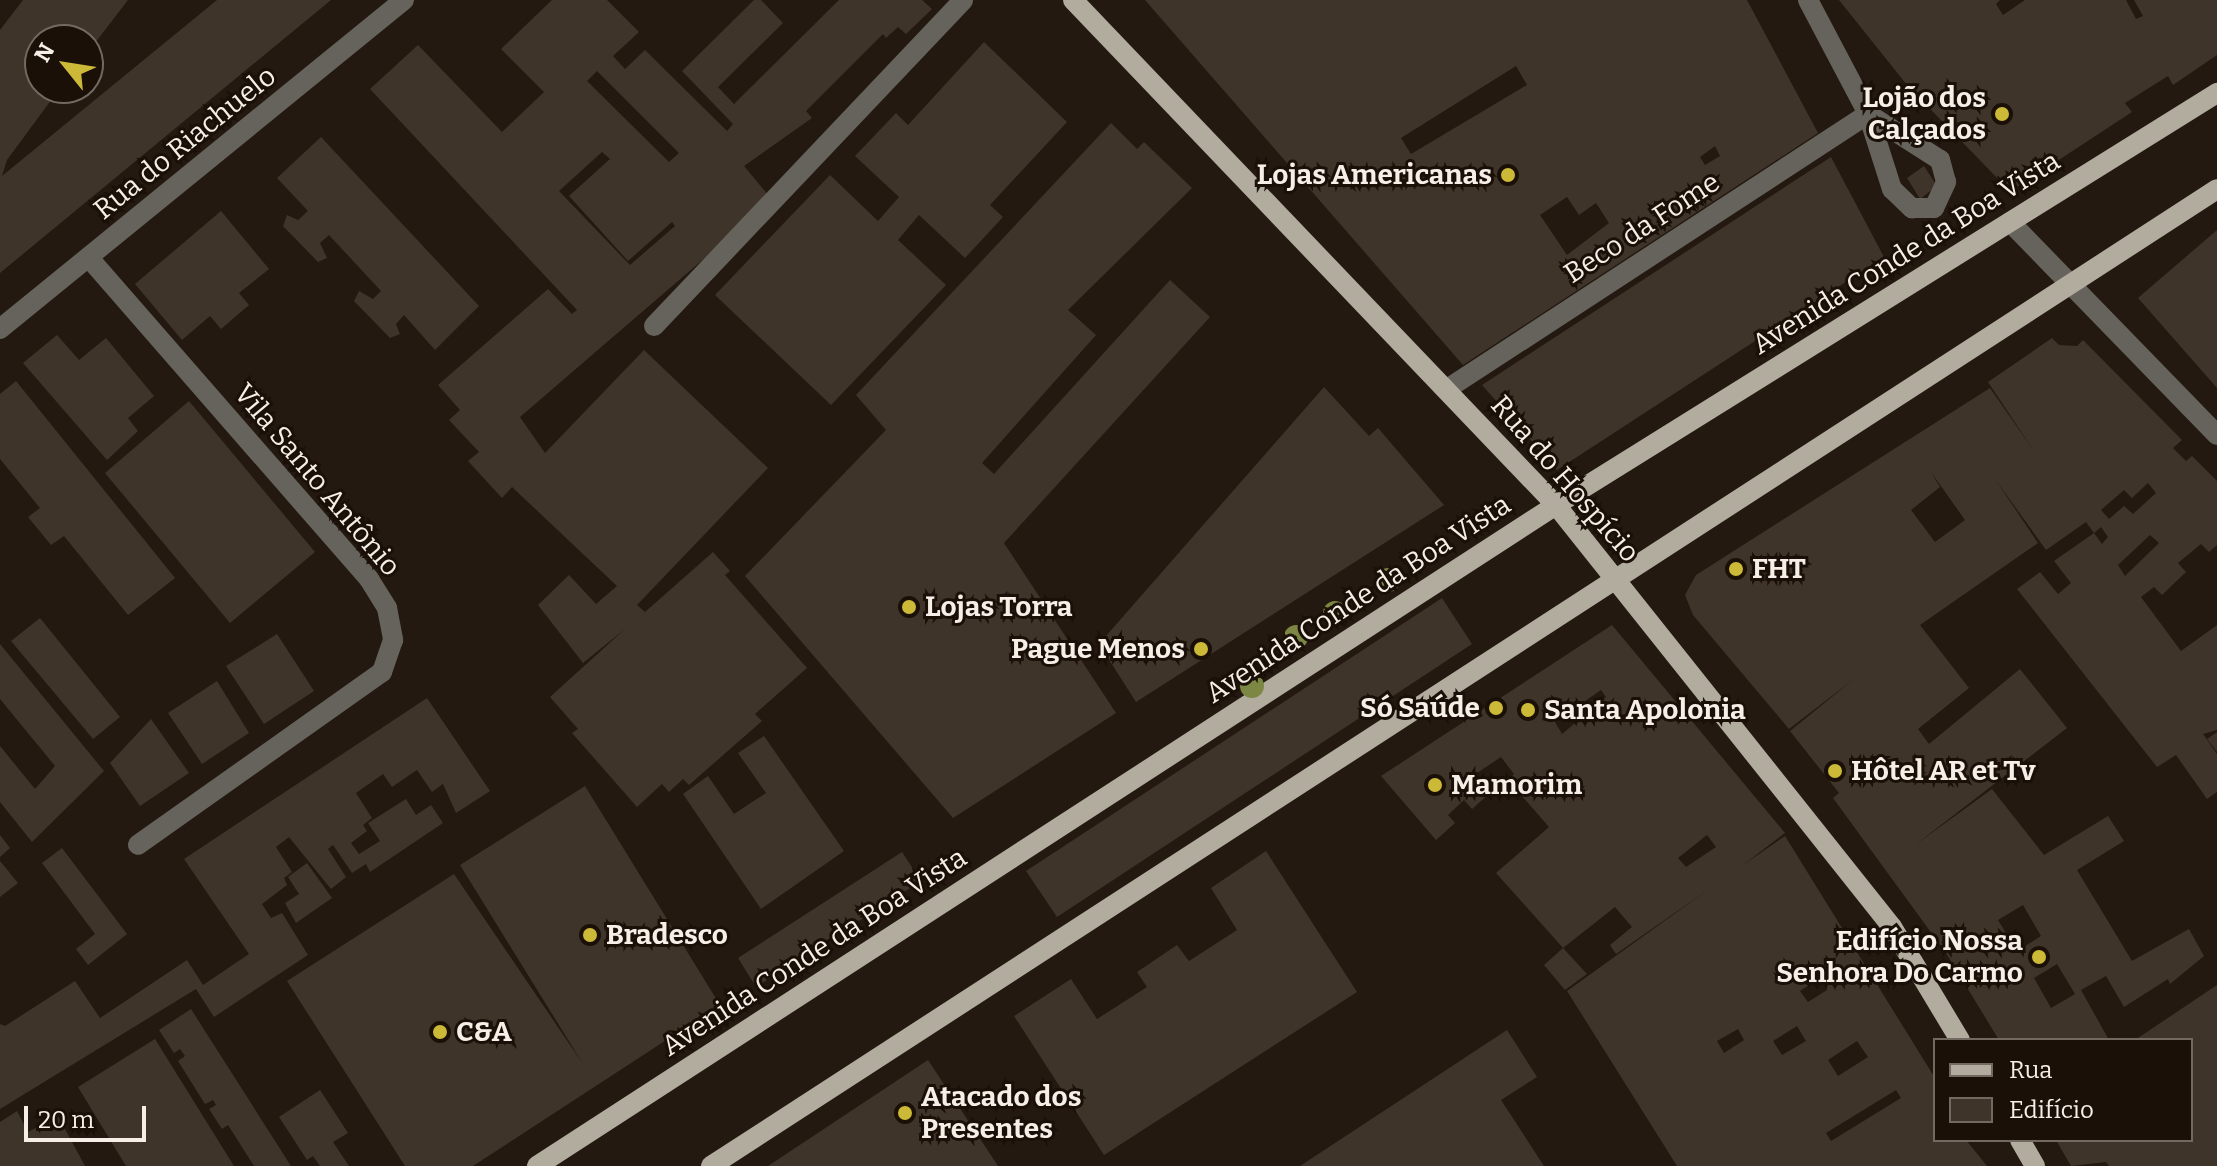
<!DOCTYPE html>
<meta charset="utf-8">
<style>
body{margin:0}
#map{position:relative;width:2217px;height:1166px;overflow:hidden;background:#231910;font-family:Bitter,serif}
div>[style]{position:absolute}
.building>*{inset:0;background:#3f342a}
.minor>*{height:20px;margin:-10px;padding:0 10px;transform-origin:10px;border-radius:10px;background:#65635c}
.major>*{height:20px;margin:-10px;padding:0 10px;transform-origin:10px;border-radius:10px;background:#b1ac9e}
.trees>*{width:24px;height:24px;margin:-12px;border-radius:50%;background:#7c8744}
.dots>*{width:22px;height:22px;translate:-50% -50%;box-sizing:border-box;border:4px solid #1a1007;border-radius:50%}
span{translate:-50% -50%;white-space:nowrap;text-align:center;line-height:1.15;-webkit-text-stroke:6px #1a1007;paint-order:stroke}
.poi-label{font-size:28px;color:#f6efe8;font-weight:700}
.right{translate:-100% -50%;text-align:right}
.left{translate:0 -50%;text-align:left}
.street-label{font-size:28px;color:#f6efe8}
.legend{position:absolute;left:1933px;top:1038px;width:260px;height:104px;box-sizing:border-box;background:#1a1007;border:2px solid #726961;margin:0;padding:10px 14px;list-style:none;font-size:24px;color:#f6efe8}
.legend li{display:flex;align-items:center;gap:16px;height:40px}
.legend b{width:40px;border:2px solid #726961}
.north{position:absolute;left:24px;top:24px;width:80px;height:80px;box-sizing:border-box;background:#1a1007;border:2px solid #726961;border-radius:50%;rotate:300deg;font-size:22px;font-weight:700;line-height:32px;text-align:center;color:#f6efe8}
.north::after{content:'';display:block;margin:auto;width:28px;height:36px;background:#ccb938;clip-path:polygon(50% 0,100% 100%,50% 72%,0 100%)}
.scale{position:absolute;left:24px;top:1106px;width:122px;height:36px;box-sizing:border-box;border:4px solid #f6efe8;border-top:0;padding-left:10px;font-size:24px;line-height:28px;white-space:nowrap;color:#f6efe8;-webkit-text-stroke:6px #1a1007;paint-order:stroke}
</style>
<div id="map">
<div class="building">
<div style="clip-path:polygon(23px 0,128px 0,88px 52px,88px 40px,40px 40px,40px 88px,60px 88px,7px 160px,2px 176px,217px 0,331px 0,0 273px,0 30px)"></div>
<div style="clip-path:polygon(evenodd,552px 0,607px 0,639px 32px,613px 56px,625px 69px,645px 50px,727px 131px,733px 124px,682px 71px,754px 0,761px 0,783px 23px,718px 87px,734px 104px,839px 0,922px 0,932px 9px,906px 34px,898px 27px,886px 38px,883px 34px,806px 111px,812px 118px,744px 166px,769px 196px,721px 244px,520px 417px,545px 453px,644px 350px,768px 468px,637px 605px,645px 612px,713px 552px,730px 571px,725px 575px,807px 668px,755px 714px,762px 721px,689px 785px,683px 779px,669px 792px,662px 784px,637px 807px,572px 733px,578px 729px,550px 697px,625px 629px,583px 663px,538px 605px,569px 575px,596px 604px,617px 586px,512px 487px,502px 498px,468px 461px,479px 452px,449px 420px,460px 410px,438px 385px,548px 289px,572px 314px,577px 310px,370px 89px,418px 45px,502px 132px,544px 92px,501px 49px,552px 0,597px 71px,679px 153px,669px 162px,587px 81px,597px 71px,552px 0,602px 152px,610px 159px,569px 196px,628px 261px,672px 222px,675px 226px,630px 265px,559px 191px,602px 152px)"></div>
<div style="clip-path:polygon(evenodd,1145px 0,1747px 0,1818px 133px,1463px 365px,1145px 0,1516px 66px,1527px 85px,1411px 154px,1401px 138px,1516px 66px,1145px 0,1715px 146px,1720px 156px,1705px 165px,1700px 157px,1715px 146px,1145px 0,1567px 197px,1579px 215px,1596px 203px,1609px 223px,1567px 255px,1540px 215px,1567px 197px)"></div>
<div style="clip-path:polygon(1839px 0,2000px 0,1996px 4px,2003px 15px,2025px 0,2126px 0,2136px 19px,2143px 16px,2134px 0,2217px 0,2217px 55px,2173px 85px,2168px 76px,2125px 103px,2132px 112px,2016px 188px,2001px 182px,1907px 85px)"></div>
<div style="clip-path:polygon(984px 42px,1067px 122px,990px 205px,1003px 217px,965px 258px,919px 215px,898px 240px,946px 285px,831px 405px,715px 295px,830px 175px,878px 221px,899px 197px,855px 156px,896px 113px,908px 125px)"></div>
<div style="clip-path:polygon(1111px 123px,1137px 149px,1144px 142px,1192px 188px,1068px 310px,1096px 335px,982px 463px,994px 474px,1170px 280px,1210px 317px,1004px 543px,1116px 713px,953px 818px,745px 576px,886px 430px,856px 395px)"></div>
<div style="clip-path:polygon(321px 137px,479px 306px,435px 350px,404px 315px,396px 324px,400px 334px,390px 338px,354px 301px,359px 291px,373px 299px,381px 291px,329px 235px,320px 243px,327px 258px,318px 262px,283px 226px,287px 215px,298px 220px,308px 211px,277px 178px)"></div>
<div style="clip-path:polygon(1831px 157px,1884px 257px,1557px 470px,1482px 385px)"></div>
<div style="clip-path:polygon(1924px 166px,1937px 186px,1920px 199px,1907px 178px)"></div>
<div style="clip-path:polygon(221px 211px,269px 269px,239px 293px,249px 305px,221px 329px,210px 316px,182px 340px,135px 284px)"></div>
<div style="clip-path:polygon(2217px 230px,2217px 388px,2138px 298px)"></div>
<div style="clip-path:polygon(57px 335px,79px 360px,106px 338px,154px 396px,128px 418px,138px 431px,107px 460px,23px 363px)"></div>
<div style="clip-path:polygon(evenodd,2052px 338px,2059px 345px,2077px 346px,2083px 340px,2182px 440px,2173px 448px,2186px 461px,2192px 456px,2217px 481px,2217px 545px,2209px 552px,2201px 544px,2178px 563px,2186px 572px,2162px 595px,2154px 587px,2141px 597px,2181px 651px,2217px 625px,2217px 730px,2203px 734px,2217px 754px,2217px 792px,2207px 799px,2176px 755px,2157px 767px,2017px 589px,2040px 572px,2058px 594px,2071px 583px,2054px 561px,2094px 533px,2086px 522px,2046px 550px,1995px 479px,2038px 543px,1920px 625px,1969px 688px,1918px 729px,1929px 744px,2020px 669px,2067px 728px,1915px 845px,1992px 789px,2044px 855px,2108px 816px,2124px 841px,2077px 870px,2132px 961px,2189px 929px,2204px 956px,2170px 984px,2168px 979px,2124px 1007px,2106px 976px,2081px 990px,2109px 1040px,1999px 1040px,1946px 953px,1833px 798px,1839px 793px,1790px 731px,1854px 679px,1789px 729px,1693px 615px,1685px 595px,1696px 575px,1990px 388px,2034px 451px,1988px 382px,2052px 338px,1931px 472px,1965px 520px,1935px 542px,1911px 510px,1940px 487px,1931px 472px,2052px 338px,2148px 483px,2156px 493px,2133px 514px,2124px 506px,2109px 519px,2101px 510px,2124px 490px,2132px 498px,2148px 483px,2052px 338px,2101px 527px,2108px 537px,2102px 544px,2094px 533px,2101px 527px,2052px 338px,2150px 535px,2159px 543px,2125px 576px,2118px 565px,2150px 535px,2052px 338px,2023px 905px,2041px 936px,2017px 951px,1998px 920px,2023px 905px,2052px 338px,2057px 964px,2075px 994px,2051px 1008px,2034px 978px,2057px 964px)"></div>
<div style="clip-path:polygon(16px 381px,175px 578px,128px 615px,64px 536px,51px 545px,28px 517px,40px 508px,0 459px,0 394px)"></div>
<div style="clip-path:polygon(1324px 387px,1369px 436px,1378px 428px,1444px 505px,1136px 702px,1099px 644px)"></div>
<div style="clip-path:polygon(189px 401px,315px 552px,230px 623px,105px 473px)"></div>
<div style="clip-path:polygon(1442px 598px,1472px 644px,1057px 917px,1026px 871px)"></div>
<div style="clip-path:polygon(40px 618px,120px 717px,93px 739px,11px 641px)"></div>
<div style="clip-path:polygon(evenodd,1612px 625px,1785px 833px,1743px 865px,1785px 836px,1935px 1078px,1935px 1140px,1966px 1140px,1987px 1166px,1677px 1166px,1567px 991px,1709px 889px,1616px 954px,1610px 945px,1632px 927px,1615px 907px,1563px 948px,1587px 974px,1565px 990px,1544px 965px,1563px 948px,1496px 873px,1549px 827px,1508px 780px,1514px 774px,1501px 757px,1474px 775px,1490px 793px,1472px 809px,1464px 800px,1448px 815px,1455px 823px,1436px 840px,1381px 776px,1612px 625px,1601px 690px,1606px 697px,1562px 734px,1555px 722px,1601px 690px,1612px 625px,1707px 835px,1716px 847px,1686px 867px,1678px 858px,1707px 835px,1612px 625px,1820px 978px,1827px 990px,1808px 1002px,1800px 991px,1820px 978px,1612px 625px,1797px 1026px,1806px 1041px,1782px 1055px,1773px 1041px,1797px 1026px,1612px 625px,1738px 1029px,1744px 1040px,1724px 1053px,1717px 1041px,1738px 1029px,1612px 625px,1857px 1041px,1868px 1057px,1838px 1076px,1828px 1060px,1857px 1041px,1612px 625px,1896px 1090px,1901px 1098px,1831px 1141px,1826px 1133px,1896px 1090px)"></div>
<div style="clip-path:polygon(277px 634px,314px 691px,264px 724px,226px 666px)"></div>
<div style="clip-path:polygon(0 644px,104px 771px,32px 842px,0 802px,0 746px,35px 789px,55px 766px,0 699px)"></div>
<div style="clip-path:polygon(217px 681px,249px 733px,202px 764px,168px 713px)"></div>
<div style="clip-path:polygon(427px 698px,490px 791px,456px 813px,443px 784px,432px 792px,417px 770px,392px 787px,383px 774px,356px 793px,372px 818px,363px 825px,367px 831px,351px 843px,359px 854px,380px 841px,368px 823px,406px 799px,416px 815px,431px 805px,443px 823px,370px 872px,366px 864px,352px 873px,333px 845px,328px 849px,346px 877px,331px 889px,289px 837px,276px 847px,292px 872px,284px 878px,287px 885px,262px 904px,271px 918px,282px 913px,308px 955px,214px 1017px,196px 989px,0 1109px,0 1024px,5px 1026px,75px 981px,100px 1018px,187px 960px,203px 985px,249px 954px,184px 859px)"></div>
<div style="clip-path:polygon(151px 719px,189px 773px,140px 806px,110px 763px)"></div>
<div style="clip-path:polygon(2217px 732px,2217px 752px,2207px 739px)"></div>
<div style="clip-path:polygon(764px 736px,844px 851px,761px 909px,683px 794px,708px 776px,734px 814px,766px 793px,738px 753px)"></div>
<div style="clip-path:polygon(585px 786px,720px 1005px,473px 1166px,405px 1166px,287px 981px,454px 874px,583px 1064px,460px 865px)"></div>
<div style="clip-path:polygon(0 835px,10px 848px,0 857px)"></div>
<div style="clip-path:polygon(62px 848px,127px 934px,88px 965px,76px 949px,95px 934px,42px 863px)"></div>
<div style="clip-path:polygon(1266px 851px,1357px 992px,1104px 1155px,1014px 1016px,1071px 979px,1097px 1019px,1147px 987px,1137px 972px,1177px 945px,1189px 961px,1237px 930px,1211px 888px)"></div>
<div style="clip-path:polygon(902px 852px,921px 881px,756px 987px,738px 958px)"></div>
<div style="clip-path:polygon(0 861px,18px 883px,0 897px)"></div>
<div style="clip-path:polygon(307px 863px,332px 898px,296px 923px,285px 903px,299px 894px,288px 877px)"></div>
<div style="clip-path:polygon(2217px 985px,2217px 1166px,2109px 1166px,2106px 1162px,2071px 1166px,2056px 1140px,2191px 1140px,2191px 1040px,2135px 1040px)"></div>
<div style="clip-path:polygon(191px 1009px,291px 1166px,254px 1166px,228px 1125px,222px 1129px,209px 1109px,216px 1105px,213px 1100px,205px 1104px,178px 1061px,185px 1056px,180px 1049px,174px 1053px,159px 1030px)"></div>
<div style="clip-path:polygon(1507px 1030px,1537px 1077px,1501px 1100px,1544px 1166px,1300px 1166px)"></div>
<div style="clip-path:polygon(155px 1039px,234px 1166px,126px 1166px,78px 1087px)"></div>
<div style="clip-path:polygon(928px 1060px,998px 1166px,768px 1166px)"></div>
<div style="clip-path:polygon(320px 1090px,348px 1133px,333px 1142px,349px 1166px,320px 1166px,313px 1156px,307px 1160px,279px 1117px)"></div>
<div style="clip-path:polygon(17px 1111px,28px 1132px,58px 1116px,85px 1166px,0 1166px,0 1122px)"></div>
</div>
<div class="minor">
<div style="left:1808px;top:0;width:129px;rotate:62.2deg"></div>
<div style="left:1868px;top:114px;width:79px;rotate:72.3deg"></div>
<div style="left:1892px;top:189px;width:28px;rotate:44deg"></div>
<div style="left:1912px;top:208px;width:22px"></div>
<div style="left:1934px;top:208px;width:29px;rotate:-65deg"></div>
<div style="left:1946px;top:182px;width:23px;rotate:-105deg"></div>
<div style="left:1940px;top:160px;width:85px;rotate:-147.4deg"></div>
<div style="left:2010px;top:222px;width:297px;rotate:45.8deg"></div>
<div style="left:89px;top:258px;width:426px;rotate:48.9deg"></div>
<div style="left:369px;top:579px;width:34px;rotate:58deg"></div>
<div style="left:387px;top:608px;width:33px;rotate:79deg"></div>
<div style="left:393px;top:640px;width:34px;rotate:109deg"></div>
<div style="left:382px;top:672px;width:299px;rotate:144.7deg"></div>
<div style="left:654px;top:326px;width:449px;rotate:-46.5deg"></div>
<div style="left:0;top:329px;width:521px;rotate:-39.16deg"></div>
<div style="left:1447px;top:389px;width:503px;rotate:-33.15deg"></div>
</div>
<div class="major">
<div style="left:1073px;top:0;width:699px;rotate:46.28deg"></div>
<div style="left:1556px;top:505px;width:539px;rotate:51.47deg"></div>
<div style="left:1892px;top:927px;width:132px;rotate:59deg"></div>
<div style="left:2020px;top:1140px;width:30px;rotate:60deg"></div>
<div style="left:537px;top:1166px;width:1215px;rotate:-32.97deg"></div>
<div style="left:1556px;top:505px;width:779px;rotate:-31.94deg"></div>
<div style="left:711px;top:1166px;width:1795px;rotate:-32.97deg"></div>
</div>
<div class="trees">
<div style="left:1388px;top:580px"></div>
<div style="left:1335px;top:613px"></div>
<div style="left:1296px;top:637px"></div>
<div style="left:1252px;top:686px"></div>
</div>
<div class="dots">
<div style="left:2002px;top:114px;background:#ccb938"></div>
<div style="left:1508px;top:175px;background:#ccb938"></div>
<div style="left:1736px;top:569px;background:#ccb938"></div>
<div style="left:909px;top:607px;background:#ccb938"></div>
<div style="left:1201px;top:649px;background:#ccb938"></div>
<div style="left:1496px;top:708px;background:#ccb938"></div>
<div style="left:1528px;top:710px;background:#ccb938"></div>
<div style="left:1835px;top:771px;background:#ccb938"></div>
<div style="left:1435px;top:785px;background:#ccb938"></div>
<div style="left:590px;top:935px;background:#ccb938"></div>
<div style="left:2039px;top:957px;background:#ccb938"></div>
<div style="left:440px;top:1032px;background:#ccb938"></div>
<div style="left:905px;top:1113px;background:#ccb938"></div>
</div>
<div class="poi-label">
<span class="right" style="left:1986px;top:114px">Lojão dos<br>Calçados</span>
<span class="right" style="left:1492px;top:175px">Lojas Americanas</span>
<span class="left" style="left:1752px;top:569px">FHT</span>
<span class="left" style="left:925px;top:607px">Lojas Torra</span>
<span class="right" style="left:1185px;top:649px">Pague Menos</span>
<span class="right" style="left:1480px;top:708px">Só Saúde</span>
<span class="left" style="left:1544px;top:710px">Santa Apolonia</span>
<span class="left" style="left:1851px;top:771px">Hôtel AR et Tv</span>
<span class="left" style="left:1451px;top:785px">Mamorim</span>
<span class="left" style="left:606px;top:935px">Bradesco</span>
<span class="right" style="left:2023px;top:957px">Edifício Nossa<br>Senhora Do Carmo</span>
<span class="left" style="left:456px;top:1032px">C&amp;A</span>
<span class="left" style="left:921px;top:1113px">Atacado dos<br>Presentes</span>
</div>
<div class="street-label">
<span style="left:185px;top:143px;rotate:-39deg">Rua do Riachuelo</span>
<span style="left:1642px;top:228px;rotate:-33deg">Beco da Fome</span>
<span style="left:1906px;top:253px;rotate:-32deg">Avenida Conde da Boa Vista</span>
<span style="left:1565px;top:479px;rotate:49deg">Rua do Hospício</span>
<span style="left:317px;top:480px;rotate:50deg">Vila Santo Antônio</span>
<span style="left:1358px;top:599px;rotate:-33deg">Avenida Conde da Boa Vista</span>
<span style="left:814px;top:952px;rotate:-33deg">Avenida Conde da Boa Vista</span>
</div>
<ul class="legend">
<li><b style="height:10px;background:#b1ac9e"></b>Rua</li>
<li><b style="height:22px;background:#3f342a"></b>Edifício</li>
</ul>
<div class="north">N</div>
<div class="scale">20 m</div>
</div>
